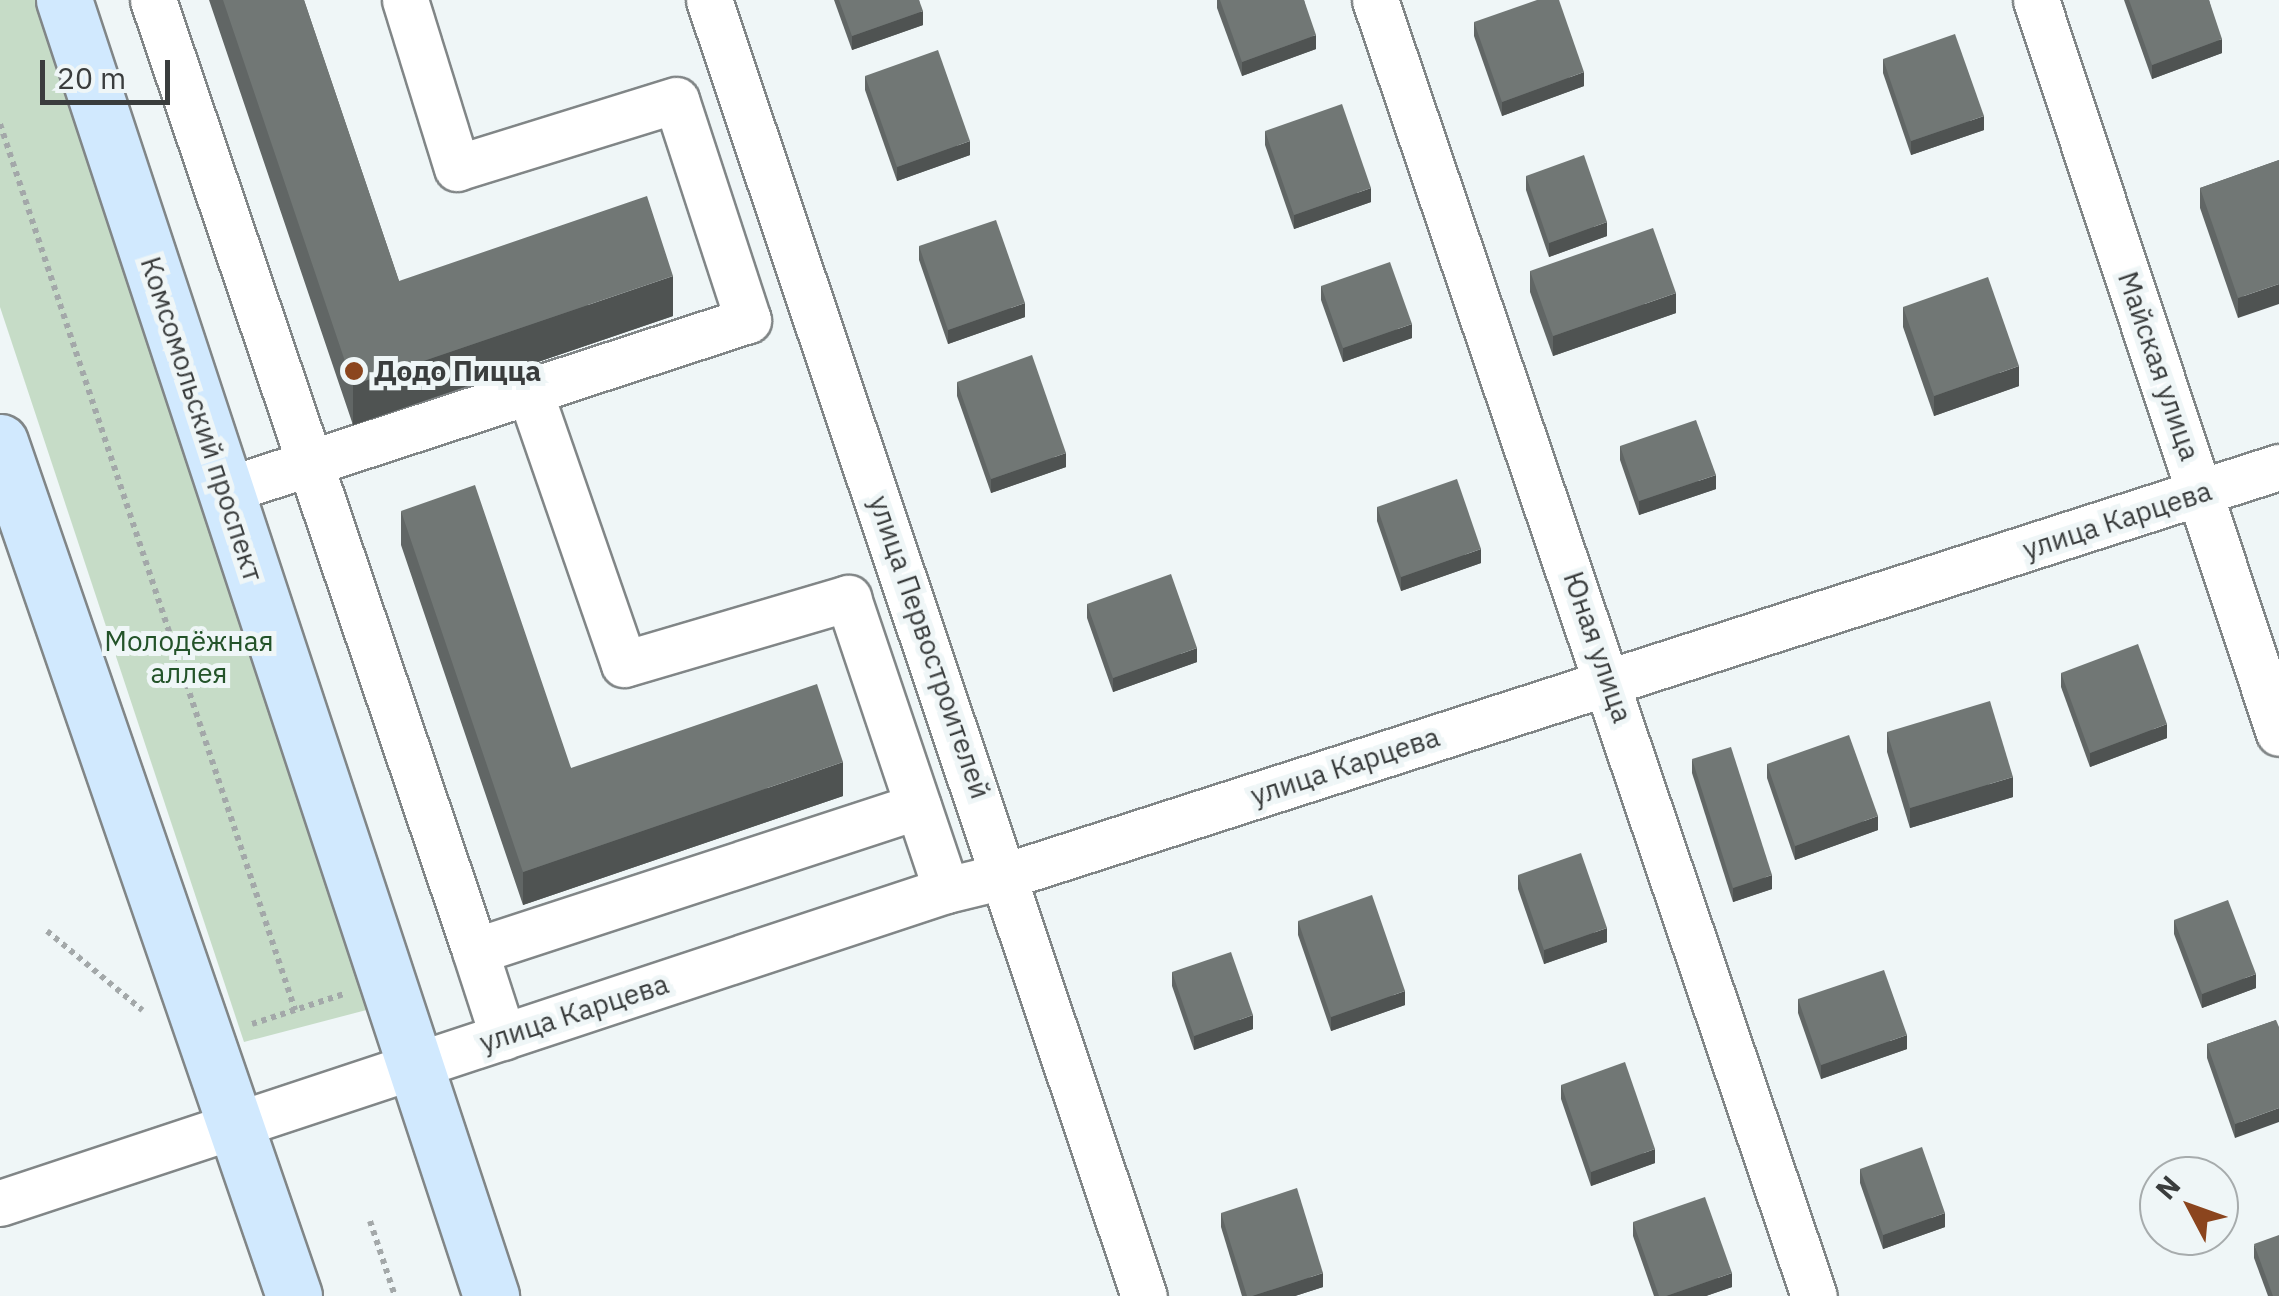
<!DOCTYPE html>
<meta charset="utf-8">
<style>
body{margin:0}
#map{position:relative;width:2279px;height:1296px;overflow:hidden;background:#eff6f7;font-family:"IBM Plex Sans",sans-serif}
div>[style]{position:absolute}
.green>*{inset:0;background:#c6dcc7}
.path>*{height:6px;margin-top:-3px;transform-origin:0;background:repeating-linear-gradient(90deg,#a3a8a9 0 5px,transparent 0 10px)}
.roads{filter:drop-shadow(2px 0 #818687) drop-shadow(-2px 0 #818687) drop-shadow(0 2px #818687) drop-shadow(0 -2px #818687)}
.minor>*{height:45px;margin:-22.5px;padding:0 22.5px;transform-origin:22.5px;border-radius:22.5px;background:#fff}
.major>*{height:55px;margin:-27.5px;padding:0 27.5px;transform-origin:27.5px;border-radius:27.5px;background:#d1e9fe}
.wall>*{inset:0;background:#616665}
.shaded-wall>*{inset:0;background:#4f5352}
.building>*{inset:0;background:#717775}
.dots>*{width:28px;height:28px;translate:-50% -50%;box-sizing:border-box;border:5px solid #eff6f7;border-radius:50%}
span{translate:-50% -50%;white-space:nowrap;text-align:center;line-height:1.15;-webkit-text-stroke:10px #eff6f7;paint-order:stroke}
.street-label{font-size:28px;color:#3a3d3d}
.poi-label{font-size:28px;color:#3a3d3d;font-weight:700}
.left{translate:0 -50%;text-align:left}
.park-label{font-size:28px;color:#235329}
.north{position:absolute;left:2139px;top:1156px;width:100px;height:100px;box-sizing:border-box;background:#eff6f7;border:2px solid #a7acad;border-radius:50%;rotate:311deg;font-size:28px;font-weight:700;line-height:40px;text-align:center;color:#3a3d3d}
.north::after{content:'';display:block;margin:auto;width:35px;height:45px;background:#8b451e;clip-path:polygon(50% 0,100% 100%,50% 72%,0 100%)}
.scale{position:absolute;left:40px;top:60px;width:130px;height:45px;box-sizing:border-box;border:5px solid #3a3d3d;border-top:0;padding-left:12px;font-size:30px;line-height:35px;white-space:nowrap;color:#3a3d3d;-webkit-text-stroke:8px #eff6f7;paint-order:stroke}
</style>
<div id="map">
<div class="green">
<div style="clip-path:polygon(0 0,42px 0,378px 1007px,244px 1042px,0 307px)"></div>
</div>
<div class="path">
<div style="left:0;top:124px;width:934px;rotate:71.58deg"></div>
<div style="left:47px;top:931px;width:124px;rotate:39.7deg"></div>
<div style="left:252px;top:1024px;width:97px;rotate:-18.1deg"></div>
<div style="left:370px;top:1221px;width:79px;rotate:71.6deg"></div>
</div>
<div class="roads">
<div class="minor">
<div style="left:153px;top:0;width:1004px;rotate:71.29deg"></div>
<div style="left:709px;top:0;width:1367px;rotate:71.45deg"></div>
<div style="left:1375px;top:0;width:1368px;rotate:71.29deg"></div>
<div style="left:2036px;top:0;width:772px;rotate:71.66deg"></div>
<div style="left:528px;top:387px;width:293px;rotate:70.9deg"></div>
<div style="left:624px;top:664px;width:234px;rotate:-16.4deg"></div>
<div style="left:848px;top:598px;width:308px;rotate:71.4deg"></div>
<div style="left:227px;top:490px;width:548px;rotate:-18.07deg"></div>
<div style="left:748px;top:320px;width:231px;rotate:-108.1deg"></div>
<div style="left:676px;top:100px;width:229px;rotate:162.8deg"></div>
<div style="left:457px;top:168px;width:176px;rotate:-107.2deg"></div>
<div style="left:503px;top:1037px;width:90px;rotate:-108deg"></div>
<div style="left:475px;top:951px;width:466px;rotate:-18.1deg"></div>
<div style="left:0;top:1203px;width:996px;rotate:-18.31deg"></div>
<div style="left:946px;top:890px;width:64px;rotate:-13.6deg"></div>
<div style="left:1008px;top:875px;width:1335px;rotate:-17.8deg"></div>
</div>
<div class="major">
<div style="left:64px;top:0;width:1365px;rotate:71.76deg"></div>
<div style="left:0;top:442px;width:903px;rotate:71deg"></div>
</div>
</div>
<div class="wall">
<div style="clip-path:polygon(209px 0,304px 0,399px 281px,673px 316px,353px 425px)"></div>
<div style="clip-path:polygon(834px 0,919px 0,923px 25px,852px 50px)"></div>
<div style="clip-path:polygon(1217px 0,1304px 0,1316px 49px,1242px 76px,1217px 8px)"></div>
<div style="clip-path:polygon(2124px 0,2209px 0,2222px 53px,2152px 79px)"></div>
<div style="clip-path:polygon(1474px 22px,1584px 86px,1502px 116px,1474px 36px)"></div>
<div style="clip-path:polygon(1883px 59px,1984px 130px,1911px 155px,1883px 73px)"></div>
<div style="clip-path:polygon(865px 76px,970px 155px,897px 181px,865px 90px)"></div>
<div style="clip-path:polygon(1265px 131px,1371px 202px,1294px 229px,1265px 145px)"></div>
<div style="clip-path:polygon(2279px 160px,2238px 318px,2200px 208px,2200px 188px)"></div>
<div style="clip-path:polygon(1526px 176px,1607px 236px,1549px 257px,1526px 190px)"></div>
<div style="clip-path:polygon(919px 246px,1025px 317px,948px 344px,919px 260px)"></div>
<div style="clip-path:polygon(1530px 271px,1676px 313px,1553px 356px,1530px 292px)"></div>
<div style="clip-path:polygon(1321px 286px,1412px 338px,1343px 362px,1321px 300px)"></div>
<div style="clip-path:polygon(1903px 307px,2019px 386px,1934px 416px,1903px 327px)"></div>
<div style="clip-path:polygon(957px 382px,1066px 467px,991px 493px,957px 396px)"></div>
<div style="clip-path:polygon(1620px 446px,1716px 489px,1639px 515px,1620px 460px)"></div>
<div style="clip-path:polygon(1377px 507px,1481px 563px,1401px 591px,1377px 521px)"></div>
<div style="clip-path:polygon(401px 511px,571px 768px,843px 796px,523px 905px,401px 545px)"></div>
<div style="clip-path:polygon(1087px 604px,1197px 662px,1113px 692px,1087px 618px)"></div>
<div style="clip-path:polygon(2061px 673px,2167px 738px,2090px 767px,2061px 687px)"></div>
<div style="clip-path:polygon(1887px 732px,2013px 797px,1910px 828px,1887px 752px)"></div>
<div style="clip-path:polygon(1692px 759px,1772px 889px,1733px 902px,1692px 773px)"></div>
<div style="clip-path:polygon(1767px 764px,1878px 830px,1795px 860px,1767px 778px)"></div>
<div style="clip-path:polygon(1518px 875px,1607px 942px,1544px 964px,1518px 889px)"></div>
<div style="clip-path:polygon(2174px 920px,2256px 988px,2202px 1008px,2174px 934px)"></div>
<div style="clip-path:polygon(1298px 921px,1405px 1005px,1331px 1031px,1298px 935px)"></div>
<div style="clip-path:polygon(1172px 972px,1253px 1029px,1194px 1050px,1172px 986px)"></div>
<div style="clip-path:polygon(1798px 999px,1907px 1049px,1821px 1079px,1798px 1013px)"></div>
<div style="clip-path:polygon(2276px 1020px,2235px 1138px,2207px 1058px,2207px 1044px)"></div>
<div style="clip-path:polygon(1561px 1085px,1655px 1163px,1591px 1186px,1561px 1099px)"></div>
<div style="clip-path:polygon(1860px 1169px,1945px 1227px,1883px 1249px,1860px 1183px)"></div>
<div style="clip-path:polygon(1221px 1213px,1323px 1287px,1295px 1296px,1242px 1296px,1221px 1227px)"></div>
<div style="clip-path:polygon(1633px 1222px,1732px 1287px,1706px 1296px,1654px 1296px,1633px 1236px)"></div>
<div style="clip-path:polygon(2254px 1244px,2279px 1296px,2268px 1296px,2254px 1258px)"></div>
</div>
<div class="shaded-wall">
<div style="clip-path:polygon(923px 11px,923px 25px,852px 50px,852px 36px)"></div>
<div style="clip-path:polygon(1316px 35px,1316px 49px,1242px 76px,1242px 62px)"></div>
<div style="clip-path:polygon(2222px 39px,2222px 53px,2152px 79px,2152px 65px)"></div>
<div style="clip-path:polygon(1584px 72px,1584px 86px,1502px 116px,1502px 102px)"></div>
<div style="clip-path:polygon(1984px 116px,1984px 130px,1911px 155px,1911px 141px)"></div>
<div style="clip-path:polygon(970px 141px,970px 155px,897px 181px,897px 167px)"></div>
<div style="clip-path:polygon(1371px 188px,1371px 202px,1294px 229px,1294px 215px)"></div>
<div style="clip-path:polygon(1607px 222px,1607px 236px,1549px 257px,1549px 243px)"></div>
<div style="clip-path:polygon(673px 276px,673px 316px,353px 425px,353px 385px)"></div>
<div style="clip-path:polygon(2279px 284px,2279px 304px,2238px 318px,2238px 298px)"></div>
<div style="clip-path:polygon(1676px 293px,1676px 313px,1553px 356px,1553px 336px)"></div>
<div style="clip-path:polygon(1025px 303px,1025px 317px,948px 344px,948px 330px)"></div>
<div style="clip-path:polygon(1412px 324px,1412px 338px,1343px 362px,1343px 348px)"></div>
<div style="clip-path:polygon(2019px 366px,2019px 386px,1934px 416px,1934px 396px)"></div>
<div style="clip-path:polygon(1066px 453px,1066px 467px,991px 493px,991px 479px)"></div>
<div style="clip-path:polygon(1716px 475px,1716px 489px,1639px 515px,1639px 501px)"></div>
<div style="clip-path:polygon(1481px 549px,1481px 563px,1401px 591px,1401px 577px)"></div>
<div style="clip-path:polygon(1197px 648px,1197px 662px,1113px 692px,1113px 678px)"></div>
<div style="clip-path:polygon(2167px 724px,2167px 738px,2090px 767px,2090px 753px)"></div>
<div style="clip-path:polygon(843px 762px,843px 796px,523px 905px,523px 872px)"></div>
<div style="clip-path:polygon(2013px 777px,2013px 797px,1910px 828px,1910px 808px)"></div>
<div style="clip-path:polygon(1878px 816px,1878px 830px,1795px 860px,1795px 846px)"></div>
<div style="clip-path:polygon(1772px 875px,1772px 889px,1733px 902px,1733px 888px)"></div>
<div style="clip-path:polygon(1607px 928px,1607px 942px,1544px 964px,1544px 950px)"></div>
<div style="clip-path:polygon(2256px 974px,2256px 988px,2202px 1008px,2202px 994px)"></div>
<div style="clip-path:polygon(1405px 991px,1405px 1005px,1331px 1031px,1331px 1017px)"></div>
<div style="clip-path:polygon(1253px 1015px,1253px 1029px,1194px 1050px,1194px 1036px)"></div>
<div style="clip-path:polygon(1907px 1035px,1907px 1049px,1821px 1079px,1821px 1065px)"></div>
<div style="clip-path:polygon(2279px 1108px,2279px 1122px,2235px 1138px,2235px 1124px)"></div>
<div style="clip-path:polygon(1655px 1149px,1655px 1163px,1591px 1186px,1591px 1172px)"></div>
<div style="clip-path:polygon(1945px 1213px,1945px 1227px,1883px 1249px,1883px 1235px)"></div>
<div style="clip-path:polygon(1323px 1273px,1323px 1287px,1295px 1296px,1252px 1296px)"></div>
<div style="clip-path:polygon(1732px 1273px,1732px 1287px,1706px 1296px,1666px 1296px)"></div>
</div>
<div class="building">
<div style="clip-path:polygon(223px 0,304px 0,399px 281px,647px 196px,673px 276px,353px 385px)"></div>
<div style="clip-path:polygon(839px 0,919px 0,923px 11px,852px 36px)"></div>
<div style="clip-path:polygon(1220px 0,1304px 0,1316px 35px,1242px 62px)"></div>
<div style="clip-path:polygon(1537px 0,1559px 0,1584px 72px,1502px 102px,1474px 22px)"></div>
<div style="clip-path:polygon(2129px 0,2209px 0,2222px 39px,2152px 65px)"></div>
<div style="clip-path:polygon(1955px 34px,1984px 116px,1911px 141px,1883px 59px)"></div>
<div style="clip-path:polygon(938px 50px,970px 141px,897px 167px,865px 76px)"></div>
<div style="clip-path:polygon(1342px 104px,1371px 188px,1294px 215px,1265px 131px)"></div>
<div style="clip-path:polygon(1584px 155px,1607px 222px,1549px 243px,1526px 176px)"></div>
<div style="clip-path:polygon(2279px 160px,2279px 284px,2238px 298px,2200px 188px)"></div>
<div style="clip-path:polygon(996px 220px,1025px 303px,948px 330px,919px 246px)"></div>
<div style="clip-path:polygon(1653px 228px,1676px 293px,1553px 336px,1530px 271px)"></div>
<div style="clip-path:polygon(1390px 262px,1412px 324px,1343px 348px,1321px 286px)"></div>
<div style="clip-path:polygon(1988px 277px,2019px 366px,1934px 396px,1903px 307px)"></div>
<div style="clip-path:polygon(1032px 355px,1066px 453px,991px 479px,957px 382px)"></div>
<div style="clip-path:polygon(1696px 420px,1716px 475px,1639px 501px,1620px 446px)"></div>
<div style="clip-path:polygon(1457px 479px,1481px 549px,1401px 577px,1377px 507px)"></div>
<div style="clip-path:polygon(475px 485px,571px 768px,817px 684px,843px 762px,523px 872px,401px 511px)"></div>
<div style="clip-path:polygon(1171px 574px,1197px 648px,1113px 678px,1087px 604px)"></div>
<div style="clip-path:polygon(2138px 644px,2167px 724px,2090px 753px,2061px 673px)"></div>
<div style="clip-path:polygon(1990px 701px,2013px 777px,1910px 808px,1887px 732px)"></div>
<div style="clip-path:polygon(1849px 735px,1878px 816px,1795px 846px,1767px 764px)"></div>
<div style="clip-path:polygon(1731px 747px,1772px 875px,1733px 888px,1692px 759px)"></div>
<div style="clip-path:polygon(1581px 853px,1607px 928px,1544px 950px,1518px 875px)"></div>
<div style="clip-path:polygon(1372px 895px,1405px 991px,1331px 1017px,1298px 921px)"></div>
<div style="clip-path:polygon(2228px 900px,2256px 974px,2202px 994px,2174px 920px)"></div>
<div style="clip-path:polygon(1231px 952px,1253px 1015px,1194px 1036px,1172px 972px)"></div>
<div style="clip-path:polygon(1884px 970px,1907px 1035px,1821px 1065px,1798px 999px)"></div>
<div style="clip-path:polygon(2276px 1020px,2279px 1027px,2279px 1108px,2235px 1124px,2207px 1044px)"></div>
<div style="clip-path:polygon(1625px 1062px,1655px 1149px,1591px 1172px,1561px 1085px)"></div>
<div style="clip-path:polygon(1922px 1147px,1945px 1213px,1883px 1235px,1860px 1169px)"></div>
<div style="clip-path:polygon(1297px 1188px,1323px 1273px,1252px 1296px,1247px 1296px,1221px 1213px)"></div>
<div style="clip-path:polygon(1705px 1197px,1732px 1273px,1666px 1296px,1659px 1296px,1633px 1222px)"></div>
<div style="clip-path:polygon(2279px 1235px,2279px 1296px,2273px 1296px,2254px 1244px)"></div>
</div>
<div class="dots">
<div style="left:354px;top:371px;background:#8b451e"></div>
</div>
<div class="street-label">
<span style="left:2159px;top:366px;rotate:71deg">Майская улица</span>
<span style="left:202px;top:419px;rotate:72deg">Комсомольский проспект</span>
<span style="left:2117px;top:520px;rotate:-18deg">улица Карцева</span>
<span style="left:930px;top:647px;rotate:71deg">улица Первостроителей</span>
<span style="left:1598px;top:647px;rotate:71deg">Юная улица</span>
<span style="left:1345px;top:766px;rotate:-18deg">улица Карцева</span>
<span style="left:574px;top:1013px;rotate:-18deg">улица Карцева</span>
</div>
<div class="poi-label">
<span class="left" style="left:374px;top:371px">Додо Пицца</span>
</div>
<div class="park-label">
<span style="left:189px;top:657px">Молодёжная<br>аллея</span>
</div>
<div class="north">N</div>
<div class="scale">20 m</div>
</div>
